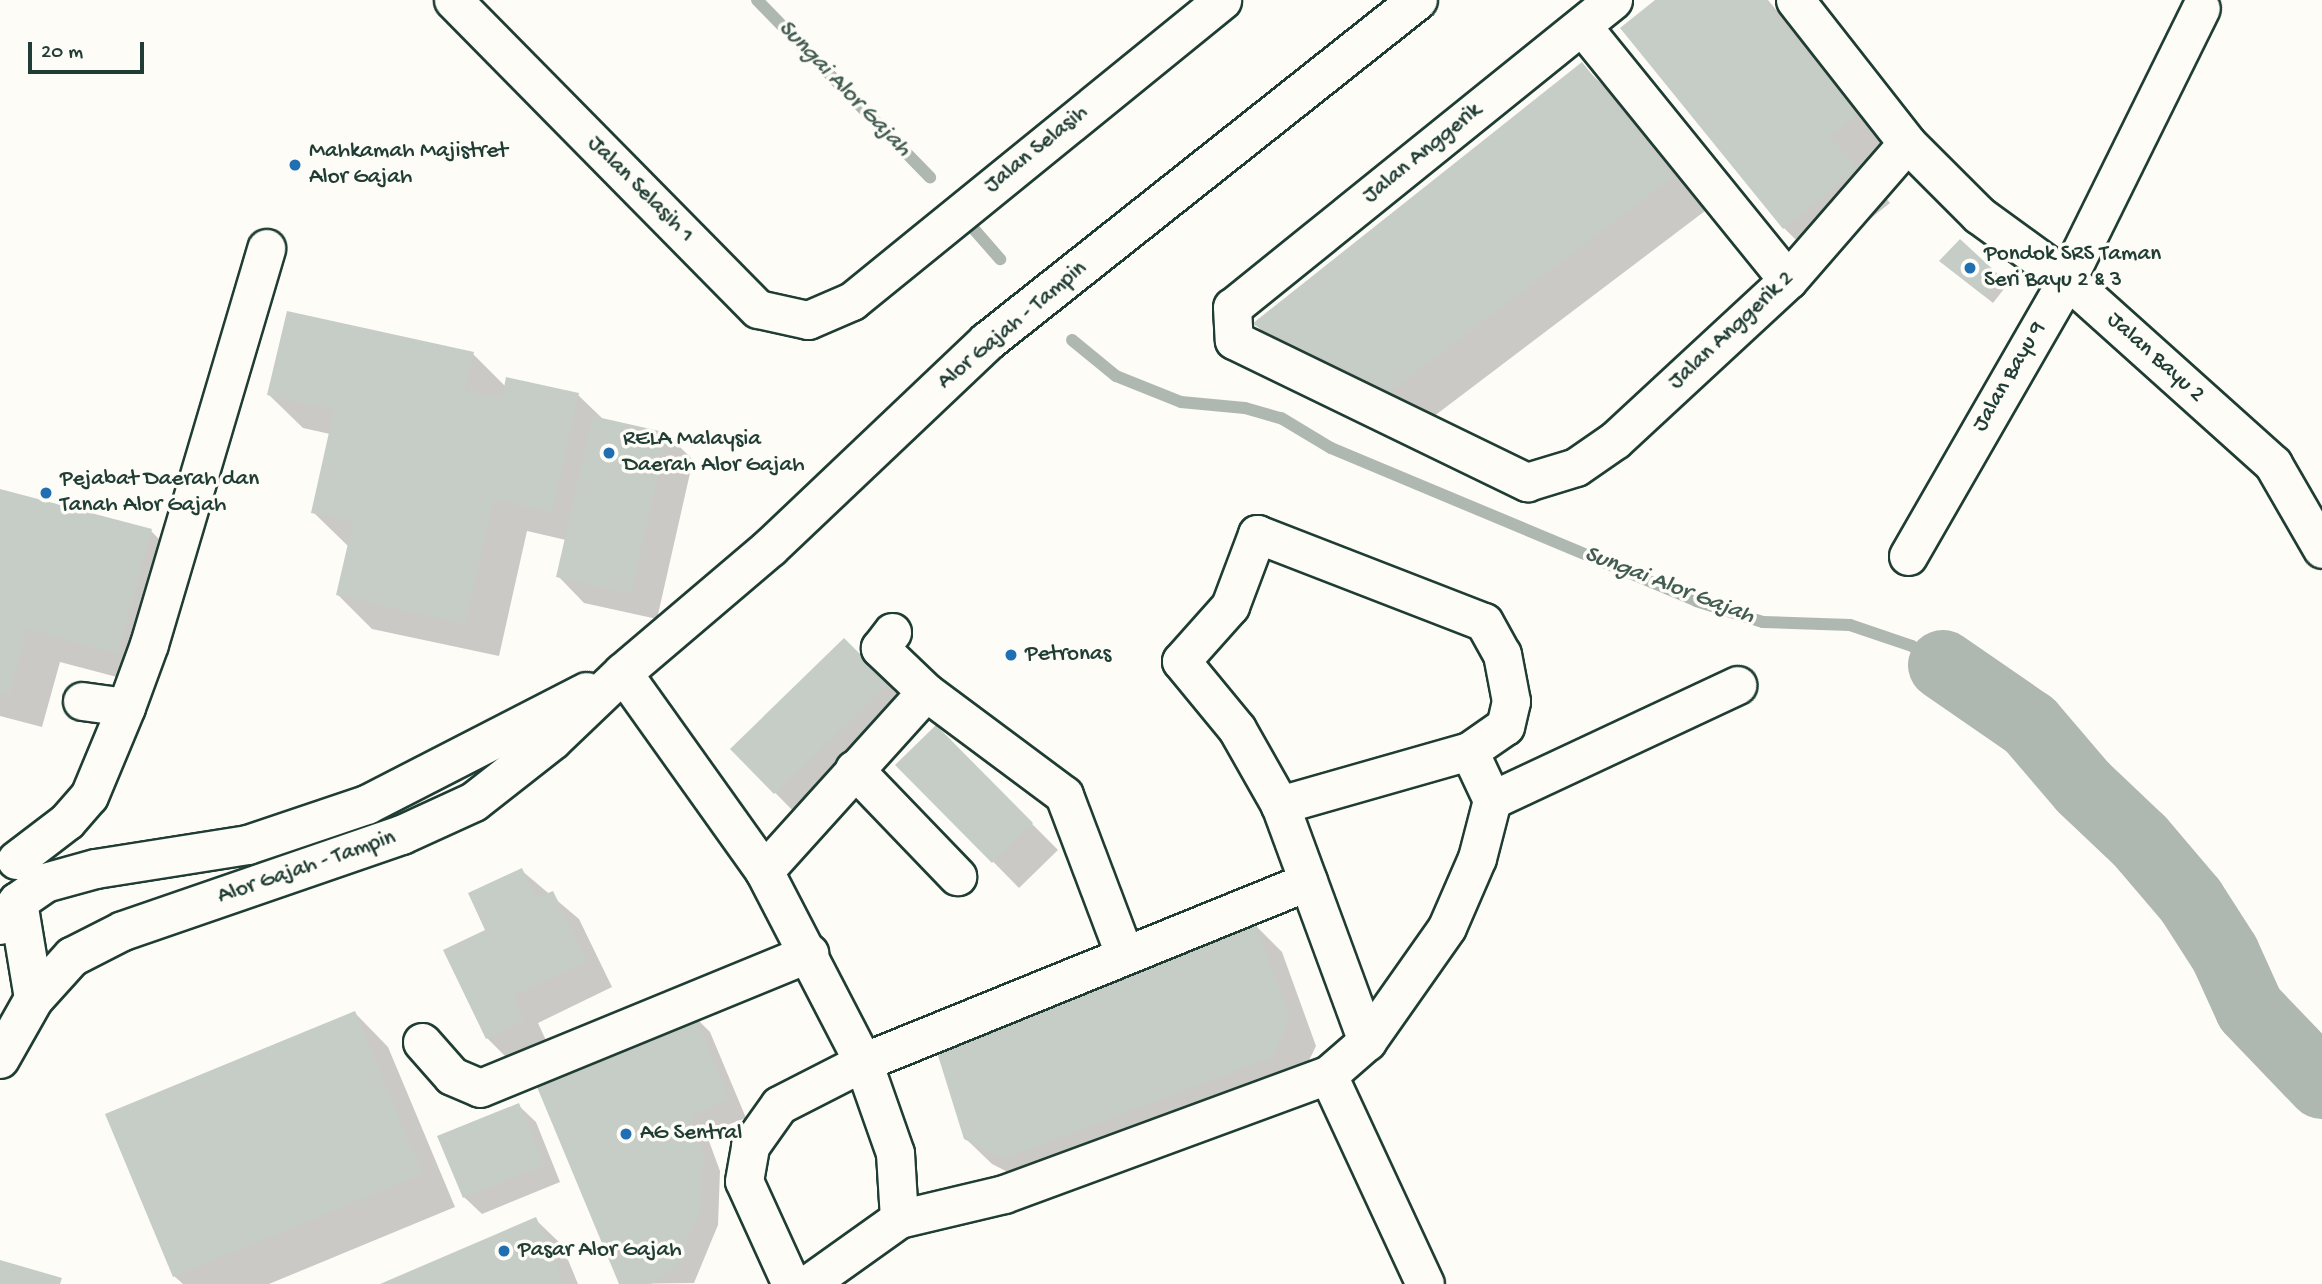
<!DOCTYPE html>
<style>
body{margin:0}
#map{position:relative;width:2322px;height:1284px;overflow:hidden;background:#fdfcf7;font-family:"Gochi Hand",sans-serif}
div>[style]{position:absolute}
.shadow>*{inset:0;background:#0003}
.stream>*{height:12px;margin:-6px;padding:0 6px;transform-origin:6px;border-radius:6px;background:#aeb8b1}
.river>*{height:70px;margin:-35px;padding:0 35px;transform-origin:35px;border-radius:35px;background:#aeb8b1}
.building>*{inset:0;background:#c6cdc7}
.roads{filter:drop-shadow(2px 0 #1f3d34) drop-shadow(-2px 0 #1f3d34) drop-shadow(0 2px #1f3d34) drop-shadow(0 -2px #1f3d34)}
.minor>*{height:37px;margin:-18.5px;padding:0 18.5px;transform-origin:18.5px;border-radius:18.5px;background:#fdfcf7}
.major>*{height:38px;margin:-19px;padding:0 19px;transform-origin:19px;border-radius:19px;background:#fdfcf7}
.dots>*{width:19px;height:19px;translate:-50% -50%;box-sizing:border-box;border:4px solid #fdfcf7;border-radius:50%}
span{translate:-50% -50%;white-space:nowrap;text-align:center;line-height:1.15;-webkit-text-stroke:7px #fdfcf7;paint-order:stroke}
.street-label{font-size:23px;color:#1f3d34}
.poi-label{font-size:23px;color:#1f3d34}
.left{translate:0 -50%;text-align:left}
.water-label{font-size:24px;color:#435c53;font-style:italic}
.scale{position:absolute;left:28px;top:42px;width:116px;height:32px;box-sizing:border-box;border:4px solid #1f3d34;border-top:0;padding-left:9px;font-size:21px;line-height:24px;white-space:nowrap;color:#1f3d34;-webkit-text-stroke:5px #fdfcf7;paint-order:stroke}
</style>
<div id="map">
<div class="shadow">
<div style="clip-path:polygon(1658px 0,1768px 0,1890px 149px,1863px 170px,1890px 203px,1817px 261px,1784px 228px)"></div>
<div style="clip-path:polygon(1582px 65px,1616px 98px,1705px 211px,1425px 423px,1288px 358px,1255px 324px)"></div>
<div style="clip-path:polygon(1960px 242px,2007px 285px,1993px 303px,1950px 269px)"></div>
<div style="clip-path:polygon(473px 354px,506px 387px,578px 395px,604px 420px,667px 434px,693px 460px,657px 619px,584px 603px,558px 576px,566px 540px,527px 531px,499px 656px,372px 629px,338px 595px,349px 547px,313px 512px,330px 434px,303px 428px,269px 395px)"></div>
<div style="clip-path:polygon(0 491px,151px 531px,185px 565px,151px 686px,60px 662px,42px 727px,0 716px)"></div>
<div style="clip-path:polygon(844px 640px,913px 710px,801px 819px,732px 749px)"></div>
<div style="clip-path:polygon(936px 727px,1058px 850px,1019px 888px,898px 765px)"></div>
<div style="clip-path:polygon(521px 870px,579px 919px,612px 987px,538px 1023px,549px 1047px,513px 1064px,487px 1038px,487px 931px)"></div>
<div style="clip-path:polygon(1256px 926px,1282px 952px,1316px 1046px,1298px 1083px,1031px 1184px,992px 1164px,965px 1138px)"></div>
<div style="clip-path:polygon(355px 1013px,388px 1047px,455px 1207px,269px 1284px,183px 1284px,174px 1276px)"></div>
<div style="clip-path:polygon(692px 1014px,710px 1032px,746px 1118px,706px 1133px,720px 1171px,718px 1225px,694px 1283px,621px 1284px)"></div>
<div style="clip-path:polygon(518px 1105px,536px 1122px,560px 1182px,482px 1214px,464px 1197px)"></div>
<div style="clip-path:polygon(535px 1219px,562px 1245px,578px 1284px,384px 1284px)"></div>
</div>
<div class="stream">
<div style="left:757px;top:0;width:248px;rotate:45.7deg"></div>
<div style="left:972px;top:227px;width:43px;rotate:48.8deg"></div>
<div style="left:1072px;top:340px;width:57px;rotate:39.3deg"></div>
<div style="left:1116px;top:376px;width:70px;rotate:21.8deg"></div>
<div style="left:1181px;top:402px;width:64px;rotate:5.4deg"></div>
<div style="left:1245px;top:408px;width:37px;rotate:16deg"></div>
<div style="left:1281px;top:418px;width:58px;rotate:31deg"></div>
<div style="left:1331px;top:448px;width:396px;rotate:22.7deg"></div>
<div style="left:1696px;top:601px;width:70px;rotate:17.4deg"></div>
<div style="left:1763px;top:622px;width:87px;rotate:2deg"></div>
<div style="left:1850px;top:625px;width:65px;rotate:18.7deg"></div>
<div style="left:1912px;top:646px;width:36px;rotate:32deg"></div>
</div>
<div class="river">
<div style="left:1943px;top:665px;width:106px;rotate:34.6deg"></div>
<div style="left:2030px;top:725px;width:82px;rotate:49.5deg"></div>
<div style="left:2083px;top:787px;width:79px;rotate:43.5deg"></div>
<div style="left:2140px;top:841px;width:79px;rotate:49.6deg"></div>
<div style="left:2191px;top:901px;width:63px;rotate:57.3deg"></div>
<div style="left:2225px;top:954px;width:60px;rotate:65.6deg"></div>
<div style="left:2250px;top:1009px;width:104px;rotate:46.2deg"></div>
</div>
<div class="building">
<div style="clip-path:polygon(1655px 0,1764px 0,1857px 114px,1830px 136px,1857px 168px,1783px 229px,1620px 28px)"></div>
<div style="clip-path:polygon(1582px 62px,1673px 177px,1391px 391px,1252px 324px)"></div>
<div style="clip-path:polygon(1960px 239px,2000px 276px,1983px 295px,1939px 261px)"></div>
<div style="clip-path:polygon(287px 311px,474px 352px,465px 390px,502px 398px,506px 377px,579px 393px,552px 512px,494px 499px,465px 624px,336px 595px,353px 522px,311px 513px,334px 410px,267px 395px)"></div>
<div style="clip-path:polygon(593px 416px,668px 433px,631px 594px,556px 577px)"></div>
<div style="clip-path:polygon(0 489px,152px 529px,118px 654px,27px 629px,9px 695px,0 692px)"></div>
<div style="clip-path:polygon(844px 638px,889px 683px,774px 794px,730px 749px)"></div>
<div style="clip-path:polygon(936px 725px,1033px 823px,992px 863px,895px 765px)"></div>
<div style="clip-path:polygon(522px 868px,536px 898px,553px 891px,587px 961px,513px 996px,524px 1021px,486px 1039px,443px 950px,485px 930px,468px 893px)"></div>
<div style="clip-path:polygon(1256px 924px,1290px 1019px,1272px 1057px,1004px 1159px,964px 1139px,935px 1046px)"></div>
<div style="clip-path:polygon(355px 1011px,422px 1174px,173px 1277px,105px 1114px)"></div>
<div style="clip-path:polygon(693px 1012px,730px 1100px,690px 1115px,703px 1152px,701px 1207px,677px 1265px,651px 1284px,619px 1284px,537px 1087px)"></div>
<div style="clip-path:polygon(519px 1103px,544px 1165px,463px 1198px,437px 1136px)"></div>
<div style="clip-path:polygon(536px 1217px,565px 1284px,380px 1284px)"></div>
<div style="clip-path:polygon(0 1260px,62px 1278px,60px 1284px,0 1284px)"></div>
</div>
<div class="roads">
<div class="minor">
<div style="left:453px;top:0;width:434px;rotate:45.4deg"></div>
<div style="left:758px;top:309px;width:51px;rotate:12.4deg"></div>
<div style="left:808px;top:320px;width:48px;rotate:-23.4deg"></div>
<div style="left:852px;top:301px;width:477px;rotate:-39.1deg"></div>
<div style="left:1613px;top:0;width:489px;rotate:141.1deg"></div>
<div style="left:1232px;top:307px;width:33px;rotate:87deg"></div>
<div style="left:1234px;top:340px;width:326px;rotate:25.9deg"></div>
<div style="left:1527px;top:482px;width:51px;rotate:-17deg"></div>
<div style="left:1576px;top:467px;width:47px;rotate:-34.7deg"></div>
<div style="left:1615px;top:440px;width:236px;rotate:-42.8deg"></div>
<div style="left:1788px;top:280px;width:181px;rotate:-49deg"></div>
<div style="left:1795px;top:0;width:182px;rotate:51.9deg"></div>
<div style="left:1907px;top:143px;width:102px;rotate:45deg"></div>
<div style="left:1979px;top:215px;width:109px;rotate:36deg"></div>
<div style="left:2067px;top:279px;width:277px;rotate:41.9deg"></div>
<div style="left:2273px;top:464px;width:98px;rotate:60deg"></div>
<div style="left:1582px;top:26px;width:327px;rotate:51deg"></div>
<div style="left:1257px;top:534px;width:243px;rotate:21.2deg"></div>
<div style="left:1484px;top:622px;width:37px;rotate:61deg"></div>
<div style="left:1502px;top:654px;width:48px;rotate:79.2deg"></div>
<div style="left:1511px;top:701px;width:26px;rotate:103deg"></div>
<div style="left:1505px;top:726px;width:44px;rotate:145.2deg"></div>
<div style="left:1469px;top:751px;width:197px;rotate:164.1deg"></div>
<div style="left:1280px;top:805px;width:87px;rotate:-119.5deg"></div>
<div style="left:1237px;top:729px;width:88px;rotate:-129.5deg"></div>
<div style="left:1181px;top:661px;width:74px;rotate:-48.3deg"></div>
<div style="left:1230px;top:606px;width:77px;rotate:-69.4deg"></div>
<div style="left:1908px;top:556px;width:319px;rotate:-60.1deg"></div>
<div style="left:2067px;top:279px;width:302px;rotate:-63.7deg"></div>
<div style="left:623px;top:673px;width:243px;rotate:54.5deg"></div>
<div style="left:764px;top:871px;width:215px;rotate:62.6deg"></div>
<div style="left:863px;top:1062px;width:96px;rotate:70.6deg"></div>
<div style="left:895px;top:1153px;width:66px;rotate:86.5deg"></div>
<div style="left:899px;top:1219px;width:112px;rotate:144.5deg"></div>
<div style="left:926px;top:692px;width:172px;rotate:36.7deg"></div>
<div style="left:1064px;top:795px;width:170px;rotate:69.3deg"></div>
<div style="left:82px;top:701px;width:44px;rotate:7.8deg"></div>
<div style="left:854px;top:769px;width:149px;rotate:46.1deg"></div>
<div style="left:1492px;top:800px;width:271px;rotate:-25.1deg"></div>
<div style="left:16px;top:860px;width:64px;rotate:-37.4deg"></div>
<div style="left:67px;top:821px;width:33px;rotate:-49deg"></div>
<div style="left:89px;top:796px;width:96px;rotate:-67.4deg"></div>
<div style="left:126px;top:707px;width:67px;rotate:-69.9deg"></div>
<div style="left:149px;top:644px;width:413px;rotate:-73.5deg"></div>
<div style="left:764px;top:871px;width:241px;rotate:-47.9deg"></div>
<div style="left:926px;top:692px;width:64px;rotate:-136.3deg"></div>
<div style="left:880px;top:648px;width:20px;rotate:-53deg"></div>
<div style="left:1308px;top:881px;width:171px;rotate:69.8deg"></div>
<div style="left:422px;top:1042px;width:45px;rotate:48.6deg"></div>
<div style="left:452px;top:1076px;width:30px;rotate:23deg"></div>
<div style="left:480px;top:1088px;width:356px;rotate:-22.3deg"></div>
<div style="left:1328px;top:1075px;width:230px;rotate:65.1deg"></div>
<div style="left:899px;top:1219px;width:108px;rotate:-13.4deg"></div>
<div style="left:1004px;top:1194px;width:345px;rotate:-20.2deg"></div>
<div style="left:1328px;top:1075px;width:52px;rotate:-41.1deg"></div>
<div style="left:1367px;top:1041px;width:139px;rotate:-54.9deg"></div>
<div style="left:1447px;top:927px;width:75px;rotate:-66.5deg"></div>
<div style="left:1477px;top:858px;width:60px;rotate:-75.5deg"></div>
<div style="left:1492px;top:800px;width:54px;rotate:-115.1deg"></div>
<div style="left:791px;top:1284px;width:113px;rotate:-114.5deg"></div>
<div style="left:744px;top:1181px;width:36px;rotate:-80deg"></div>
<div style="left:750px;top:1146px;width:50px;rotate:-54.7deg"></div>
<div style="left:779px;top:1105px;width:94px;rotate:-27.1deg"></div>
<div style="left:863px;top:1062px;width:480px;rotate:-22.1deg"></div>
<div style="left:1308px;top:881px;width:81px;rotate:-110.2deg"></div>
</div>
<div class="major">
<div style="left:18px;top:902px;width:98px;rotate:80.6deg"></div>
<div style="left:0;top:925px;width:29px;rotate:-52deg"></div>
<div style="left:18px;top:902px;width:33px;rotate:-35deg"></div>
<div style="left:45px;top:883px;width:53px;rotate:-15.4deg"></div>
<div style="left:96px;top:869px;width:154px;rotate:-9deg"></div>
<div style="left:248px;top:845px;width:126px;rotate:-18.6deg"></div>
<div style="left:367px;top:805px;width:247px;rotate:-27.2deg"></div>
<div style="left:0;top:1059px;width:69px;rotate:-60.5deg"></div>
<div style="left:34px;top:999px;width:57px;rotate:-47.9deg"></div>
<div style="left:72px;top:957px;width:57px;rotate:-27deg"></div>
<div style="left:123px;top:931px;width:295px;rotate:-19deg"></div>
<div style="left:402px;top:835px;width:79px;rotate:-24.6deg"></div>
<div style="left:474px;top:802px;width:100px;rotate:-38.1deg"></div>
<div style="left:553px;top:740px;width:97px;rotate:-43.7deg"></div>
<div style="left:623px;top:673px;width:193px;rotate:-40.4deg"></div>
<div style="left:770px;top:548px;width:299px;rotate:-43.5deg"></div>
<div style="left:987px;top:342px;width:550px;rotate:-38.43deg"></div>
</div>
</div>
<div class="dots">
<div style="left:295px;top:165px;background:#1f6fb2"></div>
<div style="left:1970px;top:268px;background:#1f6fb2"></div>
<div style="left:609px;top:453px;background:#1f6fb2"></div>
<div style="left:46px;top:493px;background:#1f6fb2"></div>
<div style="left:1011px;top:655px;background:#1f6fb2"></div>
<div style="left:626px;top:1134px;background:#1f6fb2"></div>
<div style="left:504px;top:1251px;background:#1f6fb2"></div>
</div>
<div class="street-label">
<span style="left:1037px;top:150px;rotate:-39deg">Jalan Selasih</span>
<span style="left:1423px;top:154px;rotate:-39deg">Jalan Anggerik</span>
<span style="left:640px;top:190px;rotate:45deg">Jalan Selasih 1</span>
<span style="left:1013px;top:326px;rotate:-40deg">Alor Gajah - Tampin</span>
<span style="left:1732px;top:331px;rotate:-43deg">Jalan Anggerik 2</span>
<span style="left:2155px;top:358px;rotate:42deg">Jalan Bayu 2</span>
<span style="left:2010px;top:377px;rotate:-60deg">Jalan Bayu 9</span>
<span style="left:307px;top:868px;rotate:-19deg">Alor Gajah - Tampin</span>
</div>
<div class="poi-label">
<span class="left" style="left:309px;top:165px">Mahkamah Majistret<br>Alor Gajah</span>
<span class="left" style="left:1984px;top:268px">Pondok SRS Taman<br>Seri Bayu 2 &amp; 3</span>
<span class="left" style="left:623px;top:453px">RELA Malaysia<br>Daerah Alor Gajah</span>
<span class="left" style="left:60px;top:493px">Pejabat Daerah dan<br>Tanah Alor Gajah</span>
<span class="left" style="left:1025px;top:655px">Petronas</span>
<span class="left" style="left:640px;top:1134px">AG Sentral</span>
<span class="left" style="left:518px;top:1251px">Pasar Alor Gajah</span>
</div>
<div class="water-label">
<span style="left:844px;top:89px;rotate:46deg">Sungai Alor Gajah</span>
<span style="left:1669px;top:586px;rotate:21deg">Sungai Alor Gajah</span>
</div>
<div class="scale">20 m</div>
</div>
